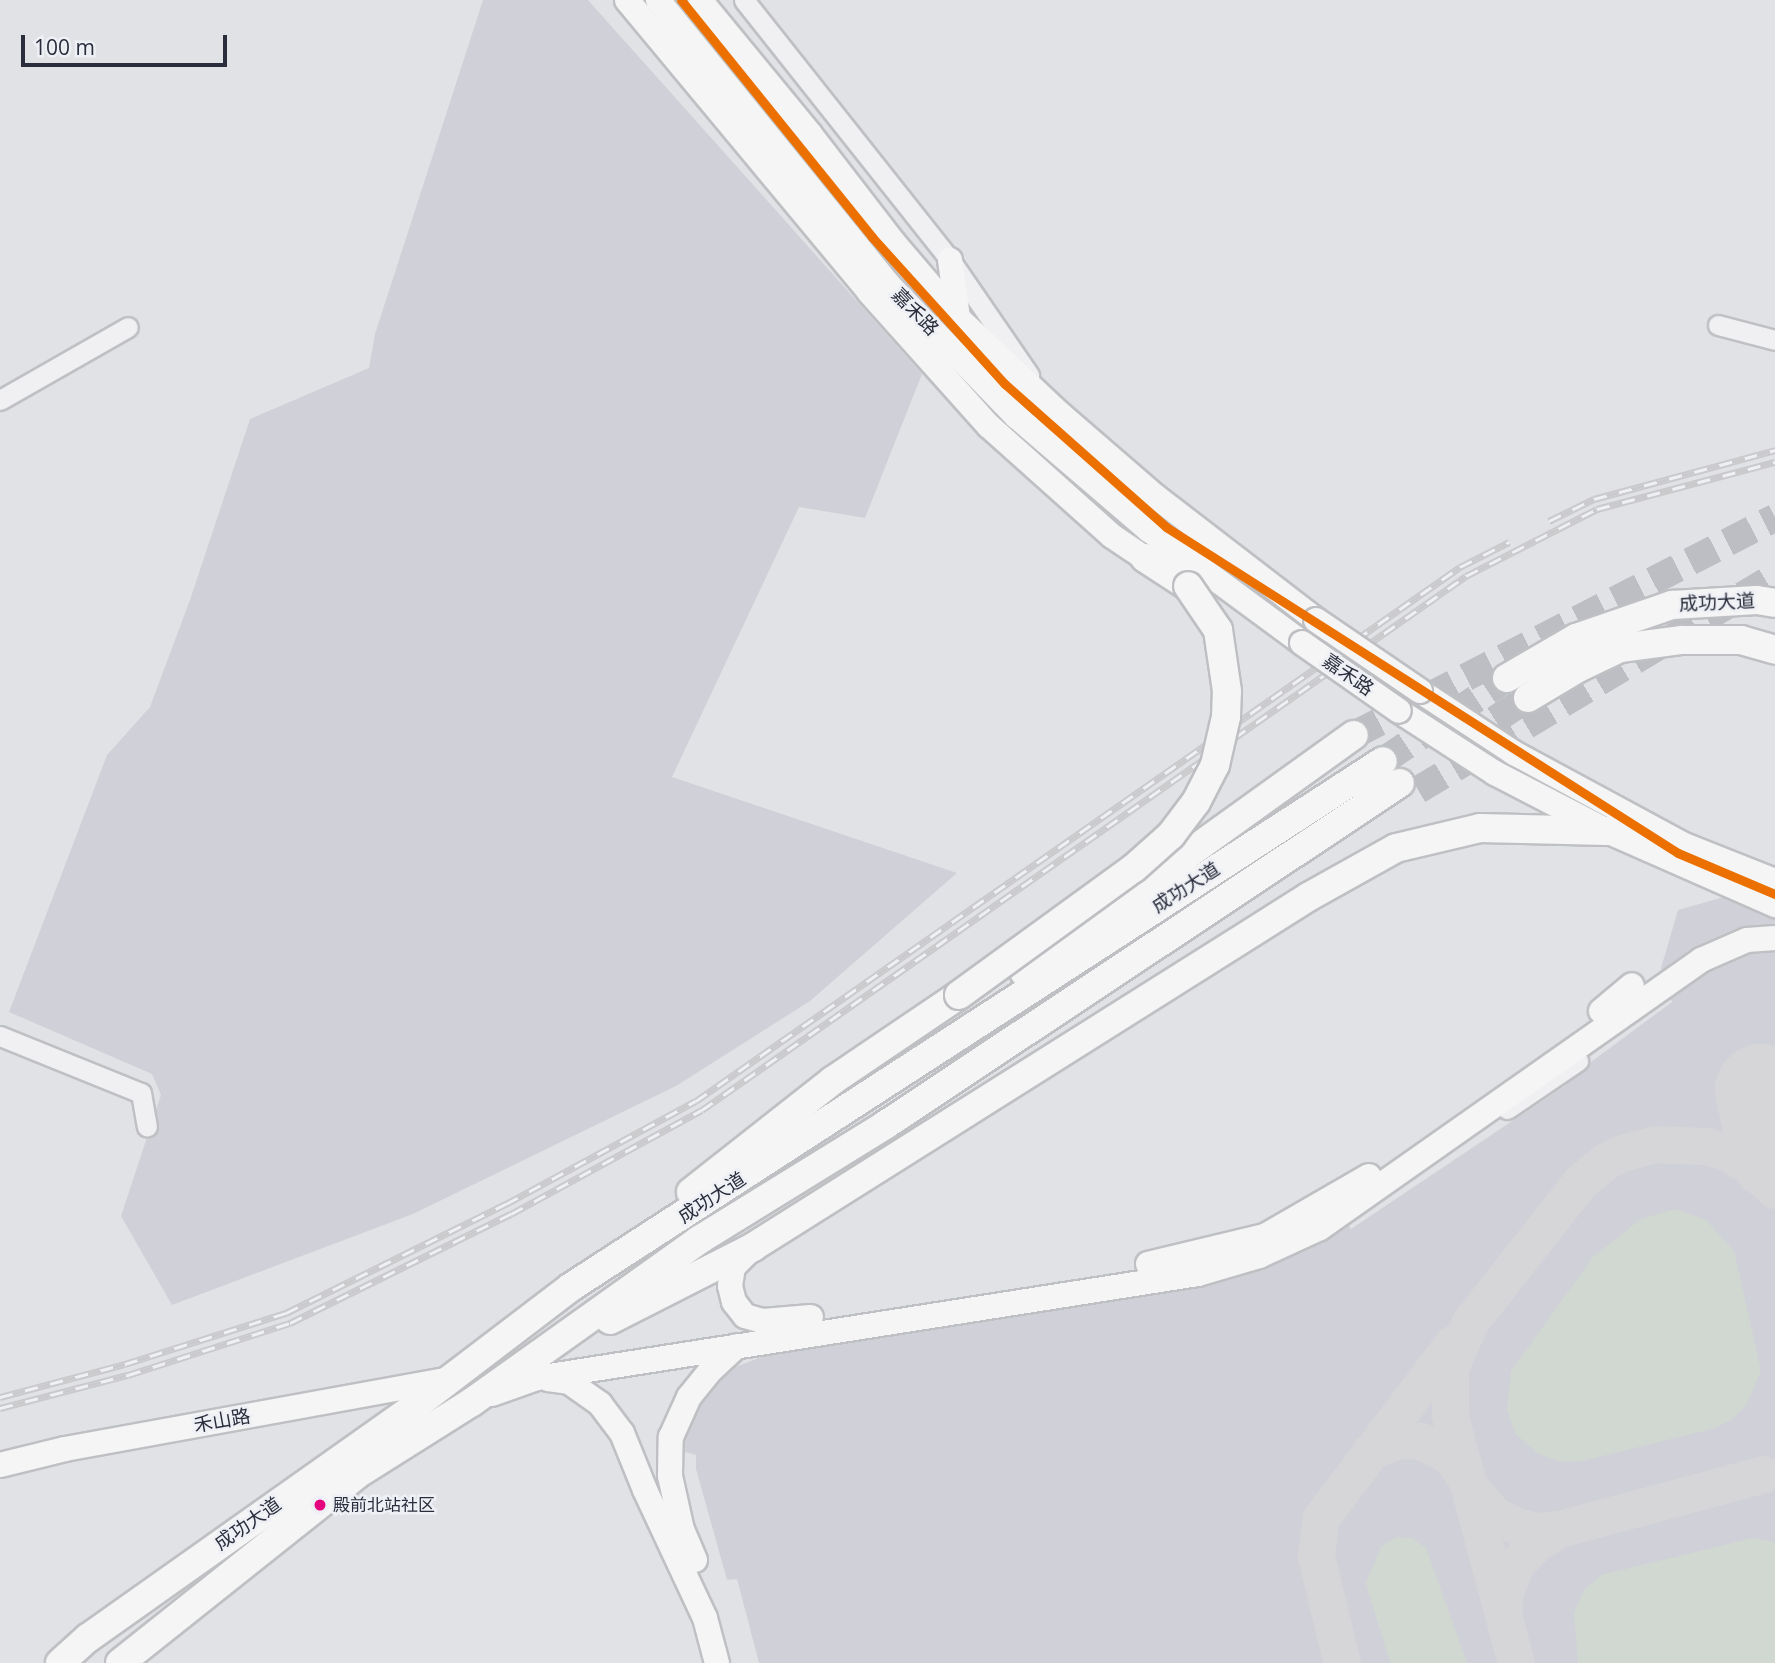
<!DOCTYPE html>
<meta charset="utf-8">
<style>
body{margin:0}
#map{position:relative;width:1775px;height:1663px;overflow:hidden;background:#e1e2e5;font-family:"Open Sans","Noto Sans SC",sans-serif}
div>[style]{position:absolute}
.built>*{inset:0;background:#d0d1d8}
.green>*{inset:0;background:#d0d8d1}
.taxiway>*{height:37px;margin:-18.5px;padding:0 18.5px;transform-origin:18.5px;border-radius:18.5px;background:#d6d6d9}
.runway>*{height:93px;margin:-46.5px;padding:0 46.5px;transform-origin:46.5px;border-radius:46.5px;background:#d6d6d9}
.highway-tunnel>*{height:28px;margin-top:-14px;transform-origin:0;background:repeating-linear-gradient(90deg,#bcbec3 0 28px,transparent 0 42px)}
.roads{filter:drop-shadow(2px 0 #bfc0c3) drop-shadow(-2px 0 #bfc0c3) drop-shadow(0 2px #bfc0c3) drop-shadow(0 -2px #bfc0c3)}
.minor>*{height:19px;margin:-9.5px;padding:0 9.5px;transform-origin:9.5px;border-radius:9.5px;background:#f0f0f3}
.major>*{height:24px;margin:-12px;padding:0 12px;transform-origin:12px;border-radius:12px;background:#f5f5f6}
.highway>*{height:28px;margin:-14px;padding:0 14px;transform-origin:14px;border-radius:14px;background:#f5f5f6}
.rail>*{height:7px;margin-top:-3.5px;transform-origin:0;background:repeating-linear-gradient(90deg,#eff0f5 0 13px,#cacacd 0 26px);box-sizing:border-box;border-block:2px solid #cacacd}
.bridges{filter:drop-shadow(2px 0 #bebfc2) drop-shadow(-2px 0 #bebfc2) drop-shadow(0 2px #bebfc2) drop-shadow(0 -2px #bebfc2)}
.major-bridge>*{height:24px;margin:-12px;padding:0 12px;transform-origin:12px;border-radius:12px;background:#f5f5f6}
.highway-bridge>*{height:28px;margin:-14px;padding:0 14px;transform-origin:14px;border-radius:14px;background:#f5f5f6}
.metro-1>*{height:9px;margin:-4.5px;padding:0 4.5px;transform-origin:4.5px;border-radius:4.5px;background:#ec7000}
.dots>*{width:19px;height:19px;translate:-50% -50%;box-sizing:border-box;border:4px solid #eff0f5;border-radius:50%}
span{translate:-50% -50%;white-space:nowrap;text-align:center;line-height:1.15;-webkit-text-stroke:5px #eff0f5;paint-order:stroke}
.bus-label{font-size:17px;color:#2a2e3c}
.left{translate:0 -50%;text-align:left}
.street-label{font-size:19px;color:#2a2e3c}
.scale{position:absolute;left:21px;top:35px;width:206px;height:32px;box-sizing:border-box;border:4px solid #2a2e3c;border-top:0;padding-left:9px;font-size:21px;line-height:24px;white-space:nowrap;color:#2a2e3c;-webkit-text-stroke:5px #eff0f5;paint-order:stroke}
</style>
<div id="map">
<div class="built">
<div style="clip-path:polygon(483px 0,588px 0,922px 374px,865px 518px,799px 507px,672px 777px,957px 873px,810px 1001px,676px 1086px,413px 1214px,172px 1305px,121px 1216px,161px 1095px,152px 1074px,9px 1012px,107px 755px,150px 707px,191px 597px,250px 419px,369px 368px,375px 334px)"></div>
<div style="clip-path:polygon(1738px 893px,1775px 908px,1775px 1663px,759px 1663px,737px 1579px,727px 1580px,696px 1469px,696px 1455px,685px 1452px,685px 1440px,697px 1403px,725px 1371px,772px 1353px,1264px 1268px,1348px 1224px,1351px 1229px,1566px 1085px,1568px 1079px,1672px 1002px,1661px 968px,1678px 910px)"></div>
</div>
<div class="green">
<div style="clip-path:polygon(1675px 1209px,1706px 1220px,1734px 1251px,1761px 1370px,1747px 1404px,1733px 1419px,1715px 1428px,1582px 1461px,1560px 1462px,1537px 1453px,1515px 1433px,1507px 1409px,1511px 1371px,1593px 1257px,1641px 1219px)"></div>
<div style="clip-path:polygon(1396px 1537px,1412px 1538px,1426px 1548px,1467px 1663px,1390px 1663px,1366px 1583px,1381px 1547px)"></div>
<div style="clip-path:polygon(1753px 1538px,1775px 1542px,1775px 1663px,1578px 1663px,1574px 1613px,1584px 1590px,1601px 1575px)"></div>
</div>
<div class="taxiway">
<div style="left:1370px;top:1451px;width:30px;rotate:-21deg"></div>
<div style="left:1398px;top:1440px;width:23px;rotate:2deg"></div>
<div style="left:1421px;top:1441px;width:33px;rotate:27deg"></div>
<div style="left:1450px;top:1456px;width:24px;rotate:55deg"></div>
<div style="left:1468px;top:1485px;width:40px;rotate:49deg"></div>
<div style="left:1494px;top:1515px;width:28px;rotate:26deg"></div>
<div style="left:1519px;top:1527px;width:18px;rotate:13deg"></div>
<div style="left:1537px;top:1531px;width:22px;rotate:-5deg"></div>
<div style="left:1559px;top:1529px;width:212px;rotate:-15deg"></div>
<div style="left:1503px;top:1613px;width:22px;rotate:-85deg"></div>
<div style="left:1505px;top:1591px;width:29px;rotate:-68deg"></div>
<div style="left:1516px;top:1564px;width:28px;rotate:-46deg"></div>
<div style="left:1535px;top:1544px;width:28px;rotate:-32deg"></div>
<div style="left:1342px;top:1663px;width:110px;rotate:-103.7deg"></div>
<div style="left:1316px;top:1556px;width:38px;rotate:-83deg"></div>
<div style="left:1321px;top:1518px;width:218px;rotate:-53deg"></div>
<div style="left:1516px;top:1663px;width:256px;rotate:-105deg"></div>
<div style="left:1450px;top:1416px;width:48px;rotate:-90deg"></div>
<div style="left:1450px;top:1368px;width:50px;rotate:-66.5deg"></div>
<div style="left:1470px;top:1322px;width:178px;rotate:-51.8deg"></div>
<div style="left:1580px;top:1182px;width:33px;rotate:-39deg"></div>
<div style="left:1606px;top:1161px;width:18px;rotate:-27deg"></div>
<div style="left:1622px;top:1153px;width:34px;rotate:-15deg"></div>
<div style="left:1655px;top:1144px;width:51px;rotate:2.2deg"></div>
<div style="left:1706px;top:1146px;width:19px;rotate:16deg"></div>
<div style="left:1724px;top:1151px;width:31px;rotate:31deg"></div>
<div style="left:1751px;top:1167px;width:33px;rotate:44deg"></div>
</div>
<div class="runway">
<div style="left:1761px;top:1090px;width:65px;rotate:77.5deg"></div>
</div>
<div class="highway-tunnel">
<div style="left:1354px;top:735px;width:474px;rotate:-27.3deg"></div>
<div style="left:1460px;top:743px;width:82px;rotate:-33.5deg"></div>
<div style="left:1383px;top:761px;width:149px;rotate:-33.8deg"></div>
<div style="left:1418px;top:790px;width:416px;rotate:-30.9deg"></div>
</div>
<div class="roads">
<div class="minor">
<div style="left:744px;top:0;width:332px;rotate:51.6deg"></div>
<div style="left:950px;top:260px;width:140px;rotate:55.5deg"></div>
<div style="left:1718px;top:325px;width:59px;rotate:14.7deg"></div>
<div style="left:0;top:400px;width:147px;rotate:-29.7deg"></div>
<div style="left:0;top:1036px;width:152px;rotate:22deg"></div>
<div style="left:141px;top:1093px;width:34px;rotate:80deg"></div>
<div style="left:1507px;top:1109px;width:86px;rotate:-34.1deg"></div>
</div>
<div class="major">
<div style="left:627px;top:0;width:379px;rotate:50.3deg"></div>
<div style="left:869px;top:292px;width:180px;rotate:48.2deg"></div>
<div style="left:989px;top:426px;width:165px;rotate:41.8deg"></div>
<div style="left:1112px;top:536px;width:40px;rotate:34deg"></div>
<div style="left:1145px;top:558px;width:19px;rotate:12deg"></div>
<div style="left:658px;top:0;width:365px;rotate:51deg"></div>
<div style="left:888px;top:284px;width:185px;rotate:45.9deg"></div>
<div style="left:1017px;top:417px;width:174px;rotate:40.6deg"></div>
<div style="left:1149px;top:530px;width:190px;rotate:36.4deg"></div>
<div style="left:700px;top:0;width:173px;rotate:50.6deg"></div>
<div style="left:810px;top:134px;width:138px;rotate:52.4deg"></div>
<div style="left:894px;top:243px;width:99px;rotate:49.5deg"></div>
<div style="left:958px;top:318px;width:140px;rotate:43.3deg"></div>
<div style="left:1060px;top:414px;width:125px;rotate:40.8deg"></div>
<div style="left:1155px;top:496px;width:203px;rotate:37.6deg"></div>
<div style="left:950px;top:260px;width:59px;rotate:82.1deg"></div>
<div style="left:1420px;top:691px;width:113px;rotate:33.4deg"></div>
<div style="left:1514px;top:753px;width:191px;rotate:28.4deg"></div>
<div style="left:1682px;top:844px;width:100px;rotate:21.7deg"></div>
<div style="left:1399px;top:711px;width:114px;rotate:32.9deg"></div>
<div style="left:1495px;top:773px;width:126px;rotate:27.4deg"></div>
<div style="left:1607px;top:831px;width:184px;rotate:23.8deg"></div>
<div style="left:1601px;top:1011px;width:40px;rotate:-40deg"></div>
<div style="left:751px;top:1249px;width:25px;rotate:135deg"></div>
<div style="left:733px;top:1267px;width:19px;rotate:99deg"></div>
<div style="left:730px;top:1286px;width:16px;rotate:76deg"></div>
<div style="left:734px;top:1302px;width:18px;rotate:52deg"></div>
<div style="left:745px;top:1316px;width:19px;rotate:16deg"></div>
<div style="left:763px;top:1321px;width:48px;rotate:-4.8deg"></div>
<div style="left:1148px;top:1264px;width:120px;rotate:-13.5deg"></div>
<div style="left:1265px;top:1236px;width:120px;rotate:-30deg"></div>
<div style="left:548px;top:1379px;width:21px;rotate:8deg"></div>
<div style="left:569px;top:1382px;width:38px;rotate:35deg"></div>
<div style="left:600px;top:1404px;width:36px;rotate:53deg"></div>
<div style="left:622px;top:1433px;width:61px;rotate:68deg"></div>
<div style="left:645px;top:1490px;width:141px;rotate:64.9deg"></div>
<div style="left:705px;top:1618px;width:47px;rotate:75.1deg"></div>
<div style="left:492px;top:1394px;width:48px;rotate:-19.6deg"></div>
<div style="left:537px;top:1378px;width:669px;rotate:-8.94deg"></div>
<div style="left:1198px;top:1274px;width:64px;rotate:-16.4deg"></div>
<div style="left:1259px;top:1256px;width:67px;rotate:-24.7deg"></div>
<div style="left:1320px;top:1228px;width:466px;rotate:-35.1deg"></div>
<div style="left:1701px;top:960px;width:50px;rotate:-23.5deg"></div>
<div style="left:1747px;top:940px;width:28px;rotate:-4deg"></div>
<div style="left:0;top:1465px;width:67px;rotate:-13.8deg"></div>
<div style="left:65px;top:1449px;width:386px;rotate:-10.3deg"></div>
<div style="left:695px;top:1560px;width:33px;rotate:-113deg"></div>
<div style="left:682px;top:1530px;width:55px;rotate:-102.5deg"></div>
<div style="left:670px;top:1476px;width:39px;rotate:-89deg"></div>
<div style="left:671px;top:1437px;width:44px;rotate:-65.8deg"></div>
<div style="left:689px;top:1397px;width:35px;rotate:-51deg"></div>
<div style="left:711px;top:1370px;width:35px;rotate:-43deg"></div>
</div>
<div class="highway">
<div style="left:1145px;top:558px;width:51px;rotate:33.1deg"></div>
<div style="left:1507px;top:678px;width:80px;rotate:-30.1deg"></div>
<div style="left:1576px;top:638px;width:102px;rotate:-19deg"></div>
<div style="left:1672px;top:605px;width:85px;rotate:-3.4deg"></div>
<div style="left:1757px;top:600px;width:18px;rotate:9deg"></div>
<div style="left:1528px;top:698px;width:58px;rotate:-31deg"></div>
<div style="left:1578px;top:668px;width:47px;rotate:-25.5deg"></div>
<div style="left:1620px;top:648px;width:63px;rotate:-7.4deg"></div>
<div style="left:1682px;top:640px;width:59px"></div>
<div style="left:1741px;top:640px;width:35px;rotate:16deg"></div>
<div style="left:1024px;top:972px;width:406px;rotate:-35.7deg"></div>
<div style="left:691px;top:1192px;width:179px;rotate:-38.2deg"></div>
<div style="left:832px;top:1081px;width:153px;rotate:-34.1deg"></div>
<div style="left:610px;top:1320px;width:161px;rotate:-27deg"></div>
<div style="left:753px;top:1247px;width:658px;rotate:-32.22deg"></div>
<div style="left:1310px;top:896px;width:98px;rotate:-29.2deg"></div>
<div style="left:1396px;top:848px;width:86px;rotate:-13.4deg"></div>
<div style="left:1480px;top:828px;width:127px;rotate:1.4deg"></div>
<div style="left:60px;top:1663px;width:38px;rotate:-42deg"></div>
<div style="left:88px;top:1638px;width:396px;rotate:-35.3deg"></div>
<div style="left:411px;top:1409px;width:201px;rotate:-37.3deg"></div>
<div style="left:571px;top:1287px;width:967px;rotate:-32.93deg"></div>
<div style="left:120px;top:1663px;width:302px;rotate:-38.5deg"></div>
<div style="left:356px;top:1475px;width:137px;rotate:-32.2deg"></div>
<div style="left:472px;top:1402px;width:279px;rotate:-35.5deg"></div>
<div style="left:699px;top:1240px;width:219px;rotate:-31.7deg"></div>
<div style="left:885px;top:1125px;width:618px;rotate:-33.59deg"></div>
</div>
</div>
<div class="rail">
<div style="left:1549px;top:521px;width:50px;rotate:-26.1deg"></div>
<div style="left:1594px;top:499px;width:188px;rotate:-15.1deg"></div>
<div style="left:0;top:1397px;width:129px;rotate:-14.8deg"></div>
<div style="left:125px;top:1364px;width:169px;rotate:-17.6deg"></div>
<div style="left:286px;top:1313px;width:246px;rotate:-26.4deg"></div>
<div style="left:506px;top:1204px;width:216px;rotate:-28.5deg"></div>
<div style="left:696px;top:1101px;width:932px;rotate:-34.95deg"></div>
<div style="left:1460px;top:567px;width:55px;rotate:-27deg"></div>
<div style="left:0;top:1408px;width:132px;rotate:-14.5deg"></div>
<div style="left:128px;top:1375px;width:170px;rotate:-17.8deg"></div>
<div style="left:290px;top:1323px;width:246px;rotate:-26.3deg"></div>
<div style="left:511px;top:1214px;width:217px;rotate:-28.6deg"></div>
<div style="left:702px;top:1110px;width:932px;rotate:-34.95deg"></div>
<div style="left:1466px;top:576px;width:147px;rotate:-27.1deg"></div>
<div style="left:1597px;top:509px;width:184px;rotate:-14.8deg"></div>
</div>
<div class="bridges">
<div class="major-bridge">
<div style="left:1316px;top:620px;width:126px;rotate:34.3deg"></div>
<div style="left:1302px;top:643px;width:118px;rotate:35deg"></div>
</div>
<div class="highway-bridge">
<div style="left:959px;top:995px;width:216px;rotate:-36deg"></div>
<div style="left:1134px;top:868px;width:50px;rotate:-41.7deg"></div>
<div style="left:1171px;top:835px;width:41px;rotate:-52.9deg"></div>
<div style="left:1196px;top:802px;width:42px;rotate:-62.8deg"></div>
<div style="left:1215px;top:765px;width:49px;rotate:-77.1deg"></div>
<div style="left:1226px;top:717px;width:26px;rotate:-88deg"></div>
<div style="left:1227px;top:691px;width:62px;rotate:-98.4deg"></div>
<div style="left:1218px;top:630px;width:53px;rotate:-124.3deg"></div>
</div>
</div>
<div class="metro-1">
<div style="left:681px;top:0;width:304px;rotate:51.1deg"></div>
<div style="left:872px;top:237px;width:198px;rotate:47.9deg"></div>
<div style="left:1005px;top:384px;width:215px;rotate:41.6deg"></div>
<div style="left:1166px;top:527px;width:607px;rotate:32.49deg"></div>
<div style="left:1678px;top:853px;width:105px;rotate:22.9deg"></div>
</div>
<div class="dots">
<div style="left:320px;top:1505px;background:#e5007d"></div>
</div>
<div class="bus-label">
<span class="left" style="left:333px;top:1505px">殿前北站社区</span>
</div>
<div class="street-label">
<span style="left:915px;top:312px;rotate:46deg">嘉禾路</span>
<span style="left:1717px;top:603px;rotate:-3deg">成功大道</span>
<span style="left:1348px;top:675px;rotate:35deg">嘉禾路</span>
<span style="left:1186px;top:888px;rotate:-33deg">成功大道</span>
<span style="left:712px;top:1198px;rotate:-33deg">成功大道</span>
<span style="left:222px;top:1421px;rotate:-10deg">禾山路</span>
<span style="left:248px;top:1524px;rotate:-35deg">成功大道</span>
</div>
<div class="scale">100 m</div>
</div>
